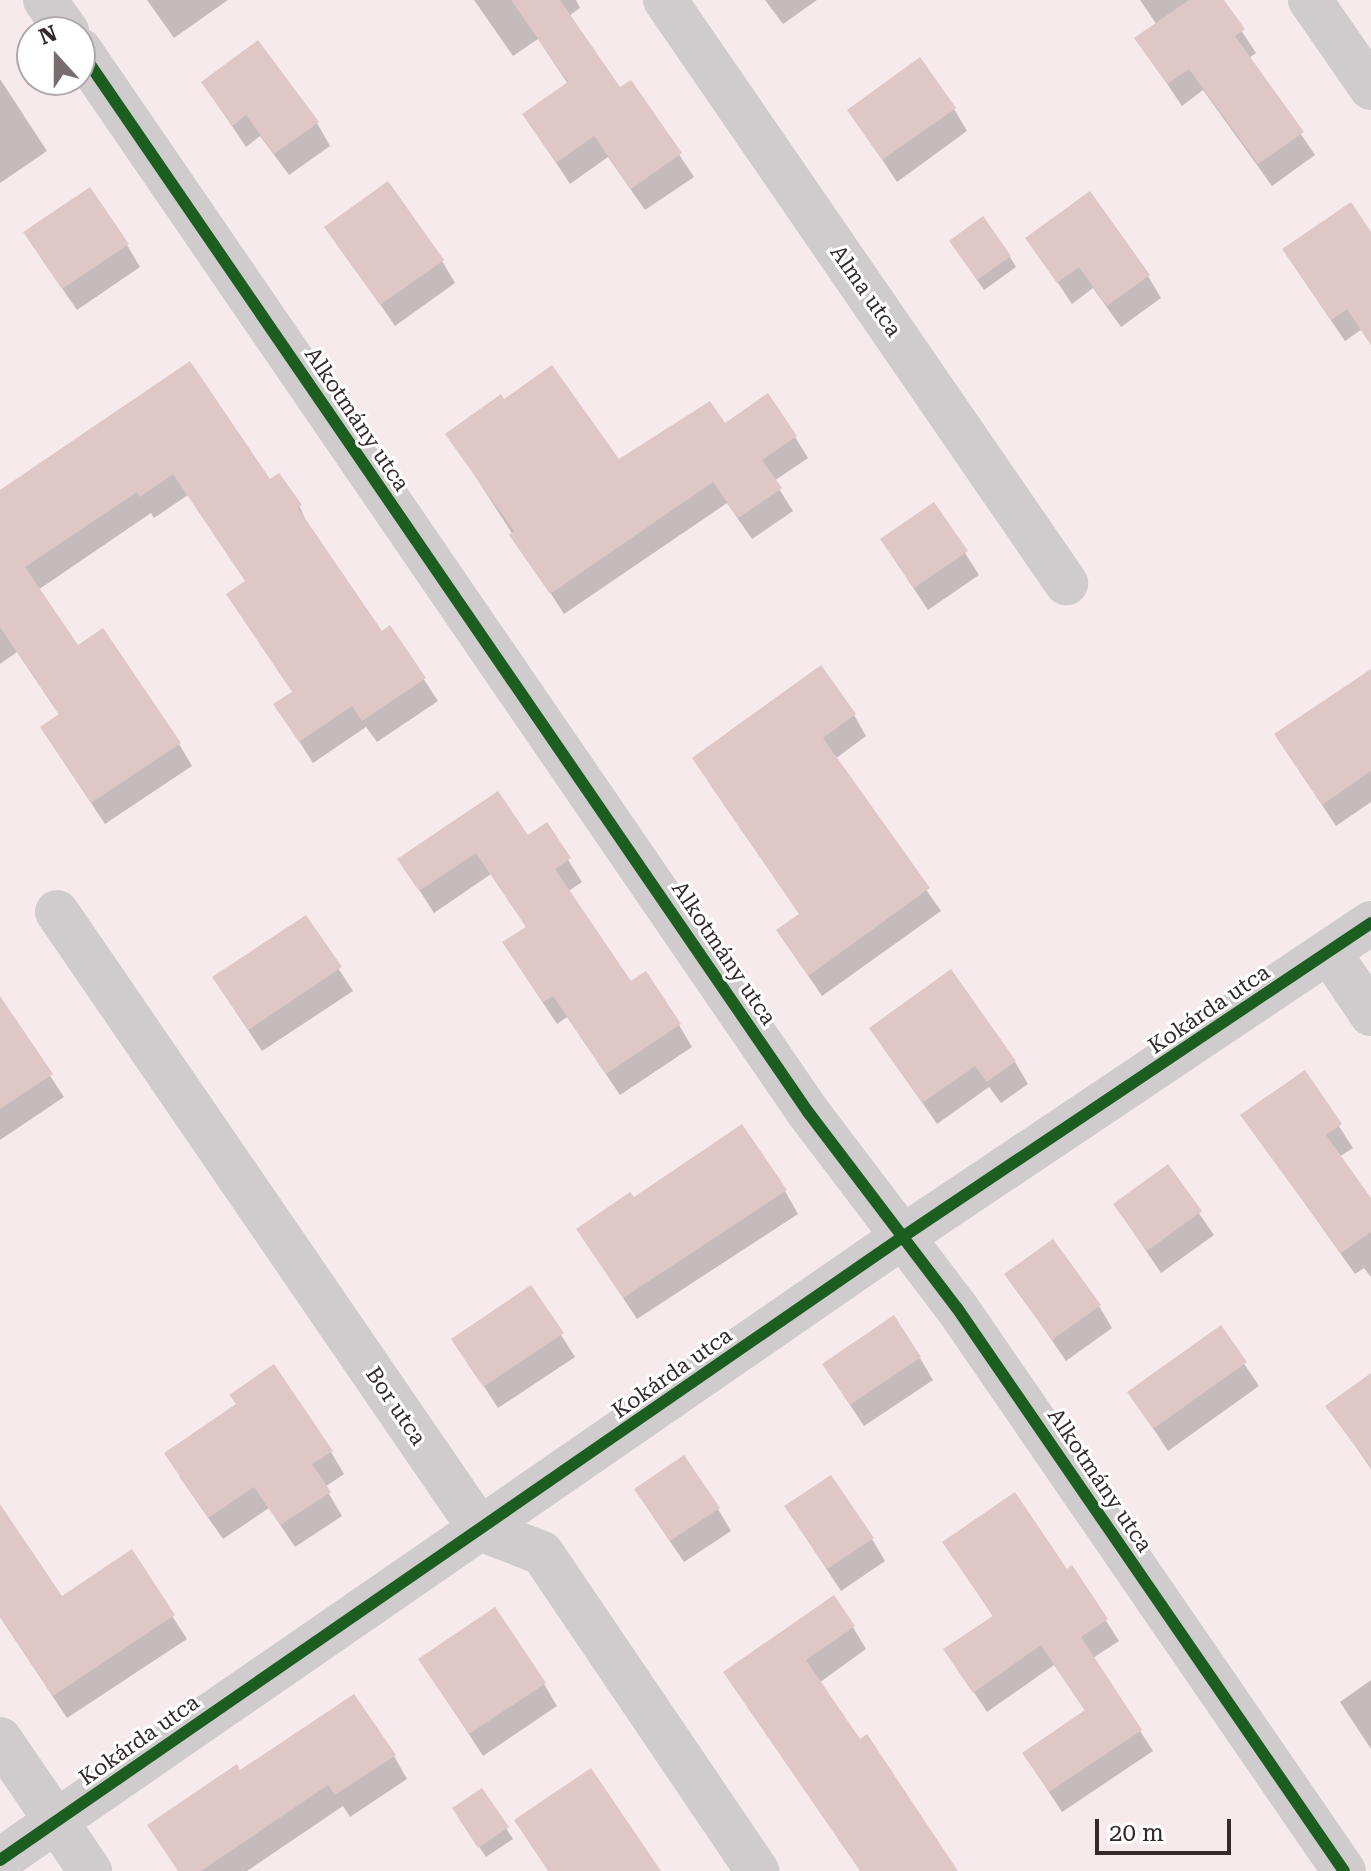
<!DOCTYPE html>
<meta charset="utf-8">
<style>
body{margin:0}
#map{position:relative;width:1371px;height:1871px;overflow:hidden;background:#f7eaed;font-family:"Roboto Serif",serif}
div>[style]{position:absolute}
.shadow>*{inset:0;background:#0003}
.building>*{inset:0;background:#dfc7c5}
.minor>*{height:44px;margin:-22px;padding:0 22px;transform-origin:22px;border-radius:22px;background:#d0cccd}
.cycleway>*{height:12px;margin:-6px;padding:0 6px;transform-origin:6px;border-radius:6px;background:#1b5e20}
span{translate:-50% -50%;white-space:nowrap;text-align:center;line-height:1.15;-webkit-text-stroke:6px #fff;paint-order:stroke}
.street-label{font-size:22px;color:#35292c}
.north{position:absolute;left:16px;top:16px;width:80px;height:80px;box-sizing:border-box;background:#fff;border:2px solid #aea9ab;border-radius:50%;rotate:339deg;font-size:22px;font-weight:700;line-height:32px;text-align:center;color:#35292c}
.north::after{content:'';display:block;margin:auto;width:28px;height:36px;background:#796d70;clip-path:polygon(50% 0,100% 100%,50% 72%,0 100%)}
.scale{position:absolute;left:1095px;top:1819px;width:136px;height:36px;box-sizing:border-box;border:4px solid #35292c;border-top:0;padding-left:10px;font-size:24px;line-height:28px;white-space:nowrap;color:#35292c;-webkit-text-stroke:6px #fff;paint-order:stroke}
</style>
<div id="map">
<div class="shadow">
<div style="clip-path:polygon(147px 0,228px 0,174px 38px)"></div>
<div style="clip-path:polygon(474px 0,576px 0,580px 8px,569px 16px,620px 90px,631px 82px,694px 177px,645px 210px,608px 157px,570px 184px,524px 114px,568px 84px,538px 39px,513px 56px)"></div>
<div style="clip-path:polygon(765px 0,817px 0,783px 24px)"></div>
<div style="clip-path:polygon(1140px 0,1221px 0,1256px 53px,1249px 58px,1315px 155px,1272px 186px,1203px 90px,1182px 106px,1137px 39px,1157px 25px)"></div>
<div style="clip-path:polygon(0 79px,47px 151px,0 183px)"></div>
<div style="clip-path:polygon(203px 83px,317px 123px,330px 146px,289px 175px,260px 136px,246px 147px)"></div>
<div style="clip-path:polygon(954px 109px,967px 131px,897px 182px,849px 110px)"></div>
<div style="clip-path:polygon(327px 227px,442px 261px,455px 283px,395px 326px)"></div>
<div style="clip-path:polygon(1371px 236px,1371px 345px,1361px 330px,1345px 341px,1298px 272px)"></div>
<div style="clip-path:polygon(1028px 238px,1148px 276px,1161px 298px,1121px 327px,1093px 288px,1072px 304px)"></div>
<div style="clip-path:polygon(127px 245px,140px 267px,77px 310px,39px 255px)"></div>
<div style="clip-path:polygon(958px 252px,1010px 257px,1016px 267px,984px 290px)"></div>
<div style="clip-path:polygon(189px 364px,269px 481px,300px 507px,310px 530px,381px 634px,390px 628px,438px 701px,377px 742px,366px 727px,313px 763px,276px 705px,293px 693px,247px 582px,188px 495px,154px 518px,151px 513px,38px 590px,77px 648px,179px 744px,192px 766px,105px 824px,56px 750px,60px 716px,17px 652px,0 664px,0 516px)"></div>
<div style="clip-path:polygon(504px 402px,619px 462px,795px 437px,808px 458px,774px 481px,793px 511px,752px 539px,727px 503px,564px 614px,448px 434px)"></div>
<div style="clip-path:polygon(934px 504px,979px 575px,928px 610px,896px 562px)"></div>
<div style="clip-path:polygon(1371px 672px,1371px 802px,1336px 826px,1290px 757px)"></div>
<div style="clip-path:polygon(854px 715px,866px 736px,835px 759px,941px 911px,822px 996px,778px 931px,800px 915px,707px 780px)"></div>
<div style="clip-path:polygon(546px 825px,582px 882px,567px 892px,630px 984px,679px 1025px,692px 1047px,620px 1095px,567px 1017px,557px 1024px,518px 965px,527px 928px,491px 874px,434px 913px,400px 860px,527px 837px)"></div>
<div style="clip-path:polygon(305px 917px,353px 991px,262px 1051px,228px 1000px)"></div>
<div style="clip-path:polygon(0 999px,64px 1097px,0 1140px)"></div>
<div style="clip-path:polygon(871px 1028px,1015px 1062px,1028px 1084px,1001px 1103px,989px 1087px,937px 1124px)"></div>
<div style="clip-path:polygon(1305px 1073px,1353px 1148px,1339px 1157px,1371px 1201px,1371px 1277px,1364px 1268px,1355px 1274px,1242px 1115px)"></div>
<div style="clip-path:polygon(1167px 1167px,1214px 1235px,1161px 1273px,1115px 1205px)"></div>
<div style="clip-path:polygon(785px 1191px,798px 1214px,637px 1319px,578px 1230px,634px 1200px)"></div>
<div style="clip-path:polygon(1007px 1275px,1099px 1306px,1112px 1328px,1066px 1361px)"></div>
<div style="clip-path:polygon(531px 1288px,575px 1357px,498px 1408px,453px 1339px)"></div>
<div style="clip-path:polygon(1220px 1328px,1259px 1386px,1168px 1451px,1130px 1393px)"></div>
<div style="clip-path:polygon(920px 1358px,933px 1380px,864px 1426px,838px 1387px)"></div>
<div style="clip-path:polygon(1371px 1391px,1371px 1469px,1328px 1406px)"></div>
<div style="clip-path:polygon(238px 1406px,331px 1452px,344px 1474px,325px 1487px,342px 1516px,295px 1547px,269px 1508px,223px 1539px,179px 1476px)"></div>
<div style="clip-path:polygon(718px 1509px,731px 1531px,684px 1562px,650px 1512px)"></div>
<div style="clip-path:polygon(800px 1529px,872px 1539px,885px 1561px,841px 1591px)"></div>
<div style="clip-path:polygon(944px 1542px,1066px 1572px,1072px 1568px,1119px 1641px,1093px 1658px,1153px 1751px,1062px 1812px,1024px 1754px,1086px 1712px,1054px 1665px,987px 1712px,946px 1650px,994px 1618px)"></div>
<div style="clip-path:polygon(131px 1552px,187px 1639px,67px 1718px,0 1617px,61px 1599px)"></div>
<div style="clip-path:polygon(853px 1627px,866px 1649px,819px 1683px,956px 1871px,864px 1871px,847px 1851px,725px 1672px)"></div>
<div style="clip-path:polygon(420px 1659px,544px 1684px,557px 1706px,483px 1756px)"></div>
<div style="clip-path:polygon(1371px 1680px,1371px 1749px,1340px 1702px)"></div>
<div style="clip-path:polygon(394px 1756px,407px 1779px,350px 1817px,343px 1806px,247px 1871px,178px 1871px,240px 1772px)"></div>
<div style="clip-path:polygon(482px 1790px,513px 1839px,486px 1857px,461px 1820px)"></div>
</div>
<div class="building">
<div style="clip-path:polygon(511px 0,560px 0,620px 87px,631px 80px,682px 153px,631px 189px,594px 136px,556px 163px,522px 114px,568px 82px)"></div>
<div style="clip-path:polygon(1189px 0,1224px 0,1245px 29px,1235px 36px,1304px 132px,1258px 164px,1189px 69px,1167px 84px,1134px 38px)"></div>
<div style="clip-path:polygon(258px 40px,319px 122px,274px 154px,246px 115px,232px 126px,201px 82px)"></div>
<div style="clip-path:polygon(920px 57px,956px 108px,882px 160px,847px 110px)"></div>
<div style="clip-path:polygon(388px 181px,444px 260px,380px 305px,324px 227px)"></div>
<div style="clip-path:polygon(90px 187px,129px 244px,62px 289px,23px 232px)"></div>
<div style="clip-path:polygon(1090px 191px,1150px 275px,1107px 306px,1079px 267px,1057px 283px,1025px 238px)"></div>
<div style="clip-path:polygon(1351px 202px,1371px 232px,1371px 345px,1347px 309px,1331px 320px,1282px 249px)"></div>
<div style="clip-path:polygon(983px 216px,1011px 256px,977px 280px,949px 241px)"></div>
<div style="clip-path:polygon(190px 361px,270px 479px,279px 473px,302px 505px,298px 508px,382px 631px,390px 625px,426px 678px,362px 721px,352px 706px,299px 742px,273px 704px,292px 692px,226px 594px,245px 581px,173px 474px,140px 497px,137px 492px,25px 567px,78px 645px,103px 628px,181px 743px,91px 803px,40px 727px,59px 714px,0 627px,0 490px)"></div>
<div style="clip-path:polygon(552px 365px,619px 459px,710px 401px,725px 423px,768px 393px,797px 436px,762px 460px,782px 488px,738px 518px,713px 482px,550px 594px,509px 535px,514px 531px,445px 434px,501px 394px,504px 399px)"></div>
<div style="clip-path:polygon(934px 502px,968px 551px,914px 588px,880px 539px)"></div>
<div style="clip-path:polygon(821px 665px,856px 714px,823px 738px,930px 888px,808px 976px,776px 930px,799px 914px,692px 758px)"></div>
<div style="clip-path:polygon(1371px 669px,1371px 771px,1322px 805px,1274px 734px)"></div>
<div style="clip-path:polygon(498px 791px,528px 835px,547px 822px,571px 858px,555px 869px,631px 981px,646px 971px,681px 1024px,606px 1074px,553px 996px,543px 1002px,502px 942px,526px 927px,476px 853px,419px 891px,397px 859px)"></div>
<div style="clip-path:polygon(306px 915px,342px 967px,248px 1030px,212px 977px)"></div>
<div style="clip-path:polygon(951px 969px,1016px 1061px,987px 1082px,975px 1066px,922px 1103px,869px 1028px)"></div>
<div style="clip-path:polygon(0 996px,53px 1074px,0 1109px)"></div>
<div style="clip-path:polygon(1305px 1070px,1342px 1124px,1326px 1135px,1371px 1198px,1371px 1232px,1341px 1253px,1240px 1115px)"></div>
<div style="clip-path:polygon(742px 1124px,787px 1190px,623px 1298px,576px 1229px,630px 1192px,634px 1197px)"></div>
<div style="clip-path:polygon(1168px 1164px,1202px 1211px,1147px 1251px,1113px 1204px)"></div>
<div style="clip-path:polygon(1053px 1239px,1101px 1305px,1052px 1340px,1004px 1274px)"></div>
<div style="clip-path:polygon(531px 1285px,564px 1333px,483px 1387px,451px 1339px)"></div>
<div style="clip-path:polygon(894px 1315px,921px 1357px,850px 1405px,822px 1364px)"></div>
<div style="clip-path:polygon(1221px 1325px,1247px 1362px,1153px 1429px,1127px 1392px)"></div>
<div style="clip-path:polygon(274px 1364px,333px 1451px,312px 1464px,331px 1492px,280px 1525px,254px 1487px,208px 1518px,164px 1453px,236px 1404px,229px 1395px)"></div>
<div style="clip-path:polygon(1371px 1373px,1371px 1467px,1325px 1406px)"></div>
<div style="clip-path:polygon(684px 1455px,720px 1508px,670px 1541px,634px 1489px)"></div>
<div style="clip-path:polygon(831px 1475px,874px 1538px,827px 1569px,784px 1506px)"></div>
<div style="clip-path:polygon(1015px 1492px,1067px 1569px,1072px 1565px,1108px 1619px,1081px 1637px,1142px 1730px,1049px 1792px,1022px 1753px,1085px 1710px,1041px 1645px,973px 1693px,943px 1649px,993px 1616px,942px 1542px)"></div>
<div style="clip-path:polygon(0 1504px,62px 1596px,132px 1549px,175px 1615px,53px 1696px,0 1617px)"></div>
<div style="clip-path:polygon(834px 1595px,855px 1626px,806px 1660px,860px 1739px,867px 1734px,958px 1871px,860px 1871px,723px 1672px)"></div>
<div style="clip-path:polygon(495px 1607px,546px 1683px,469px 1734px,418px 1659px)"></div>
<div style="clip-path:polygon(354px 1694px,396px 1755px,335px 1795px,328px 1785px,201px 1871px,178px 1871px,147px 1825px,237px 1764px,240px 1770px)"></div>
<div style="clip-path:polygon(591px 1768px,661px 1871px,548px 1871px,514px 1820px)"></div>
<div style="clip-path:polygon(482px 1788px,509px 1827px,478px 1848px,452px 1808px)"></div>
</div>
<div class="minor">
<div style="left:45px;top:0;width:39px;rotate:55deg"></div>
<div style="left:665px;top:0;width:708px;rotate:55.48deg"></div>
<div style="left:1310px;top:0;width:107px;rotate:55.3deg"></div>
<div style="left:80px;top:50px;width:1288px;rotate:55.57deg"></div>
<div style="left:808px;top:1112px;width:246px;rotate:52.8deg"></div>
<div style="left:957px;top:1308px;width:683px;rotate:55.5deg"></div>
<div style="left:57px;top:912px;width:748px;rotate:55.57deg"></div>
<div style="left:480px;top:1529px;width:66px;rotate:21.2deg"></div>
<div style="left:542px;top:1553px;width:384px;rotate:55.9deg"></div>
<div style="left:1329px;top:952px;width:75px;rotate:55.9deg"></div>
<div style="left:0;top:1739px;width:160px;rotate:55.7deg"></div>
<div style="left:0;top:1860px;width:1098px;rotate:-34.62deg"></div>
<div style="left:904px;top:1236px;width:562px;rotate:-33.83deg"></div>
</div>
<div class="cycleway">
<div style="left:80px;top:50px;width:1288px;rotate:55.57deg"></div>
<div style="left:808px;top:1112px;width:246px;rotate:52.8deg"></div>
<div style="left:957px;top:1308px;width:683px;rotate:55.5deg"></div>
<div style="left:0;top:1860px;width:1098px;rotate:-34.62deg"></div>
<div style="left:904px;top:1236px;width:562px;rotate:-33.83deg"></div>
</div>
<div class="street-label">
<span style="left:866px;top:291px;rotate:55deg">Alma utca</span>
<span style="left:357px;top:419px;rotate:56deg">Alkotmány utca</span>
<span style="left:724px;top:953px;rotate:56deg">Alkotmány utca</span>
<span style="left:1209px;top:1009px;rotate:-34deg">Kokárda utca</span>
<span style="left:672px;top:1373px;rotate:-35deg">Kokárda utca</span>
<span style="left:396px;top:1406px;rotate:56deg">Bor utca</span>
<span style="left:1100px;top:1480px;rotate:56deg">Alkotmány utca</span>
<span style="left:139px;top:1740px;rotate:-35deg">Kokárda utca</span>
</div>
<div class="north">N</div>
<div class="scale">20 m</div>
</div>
